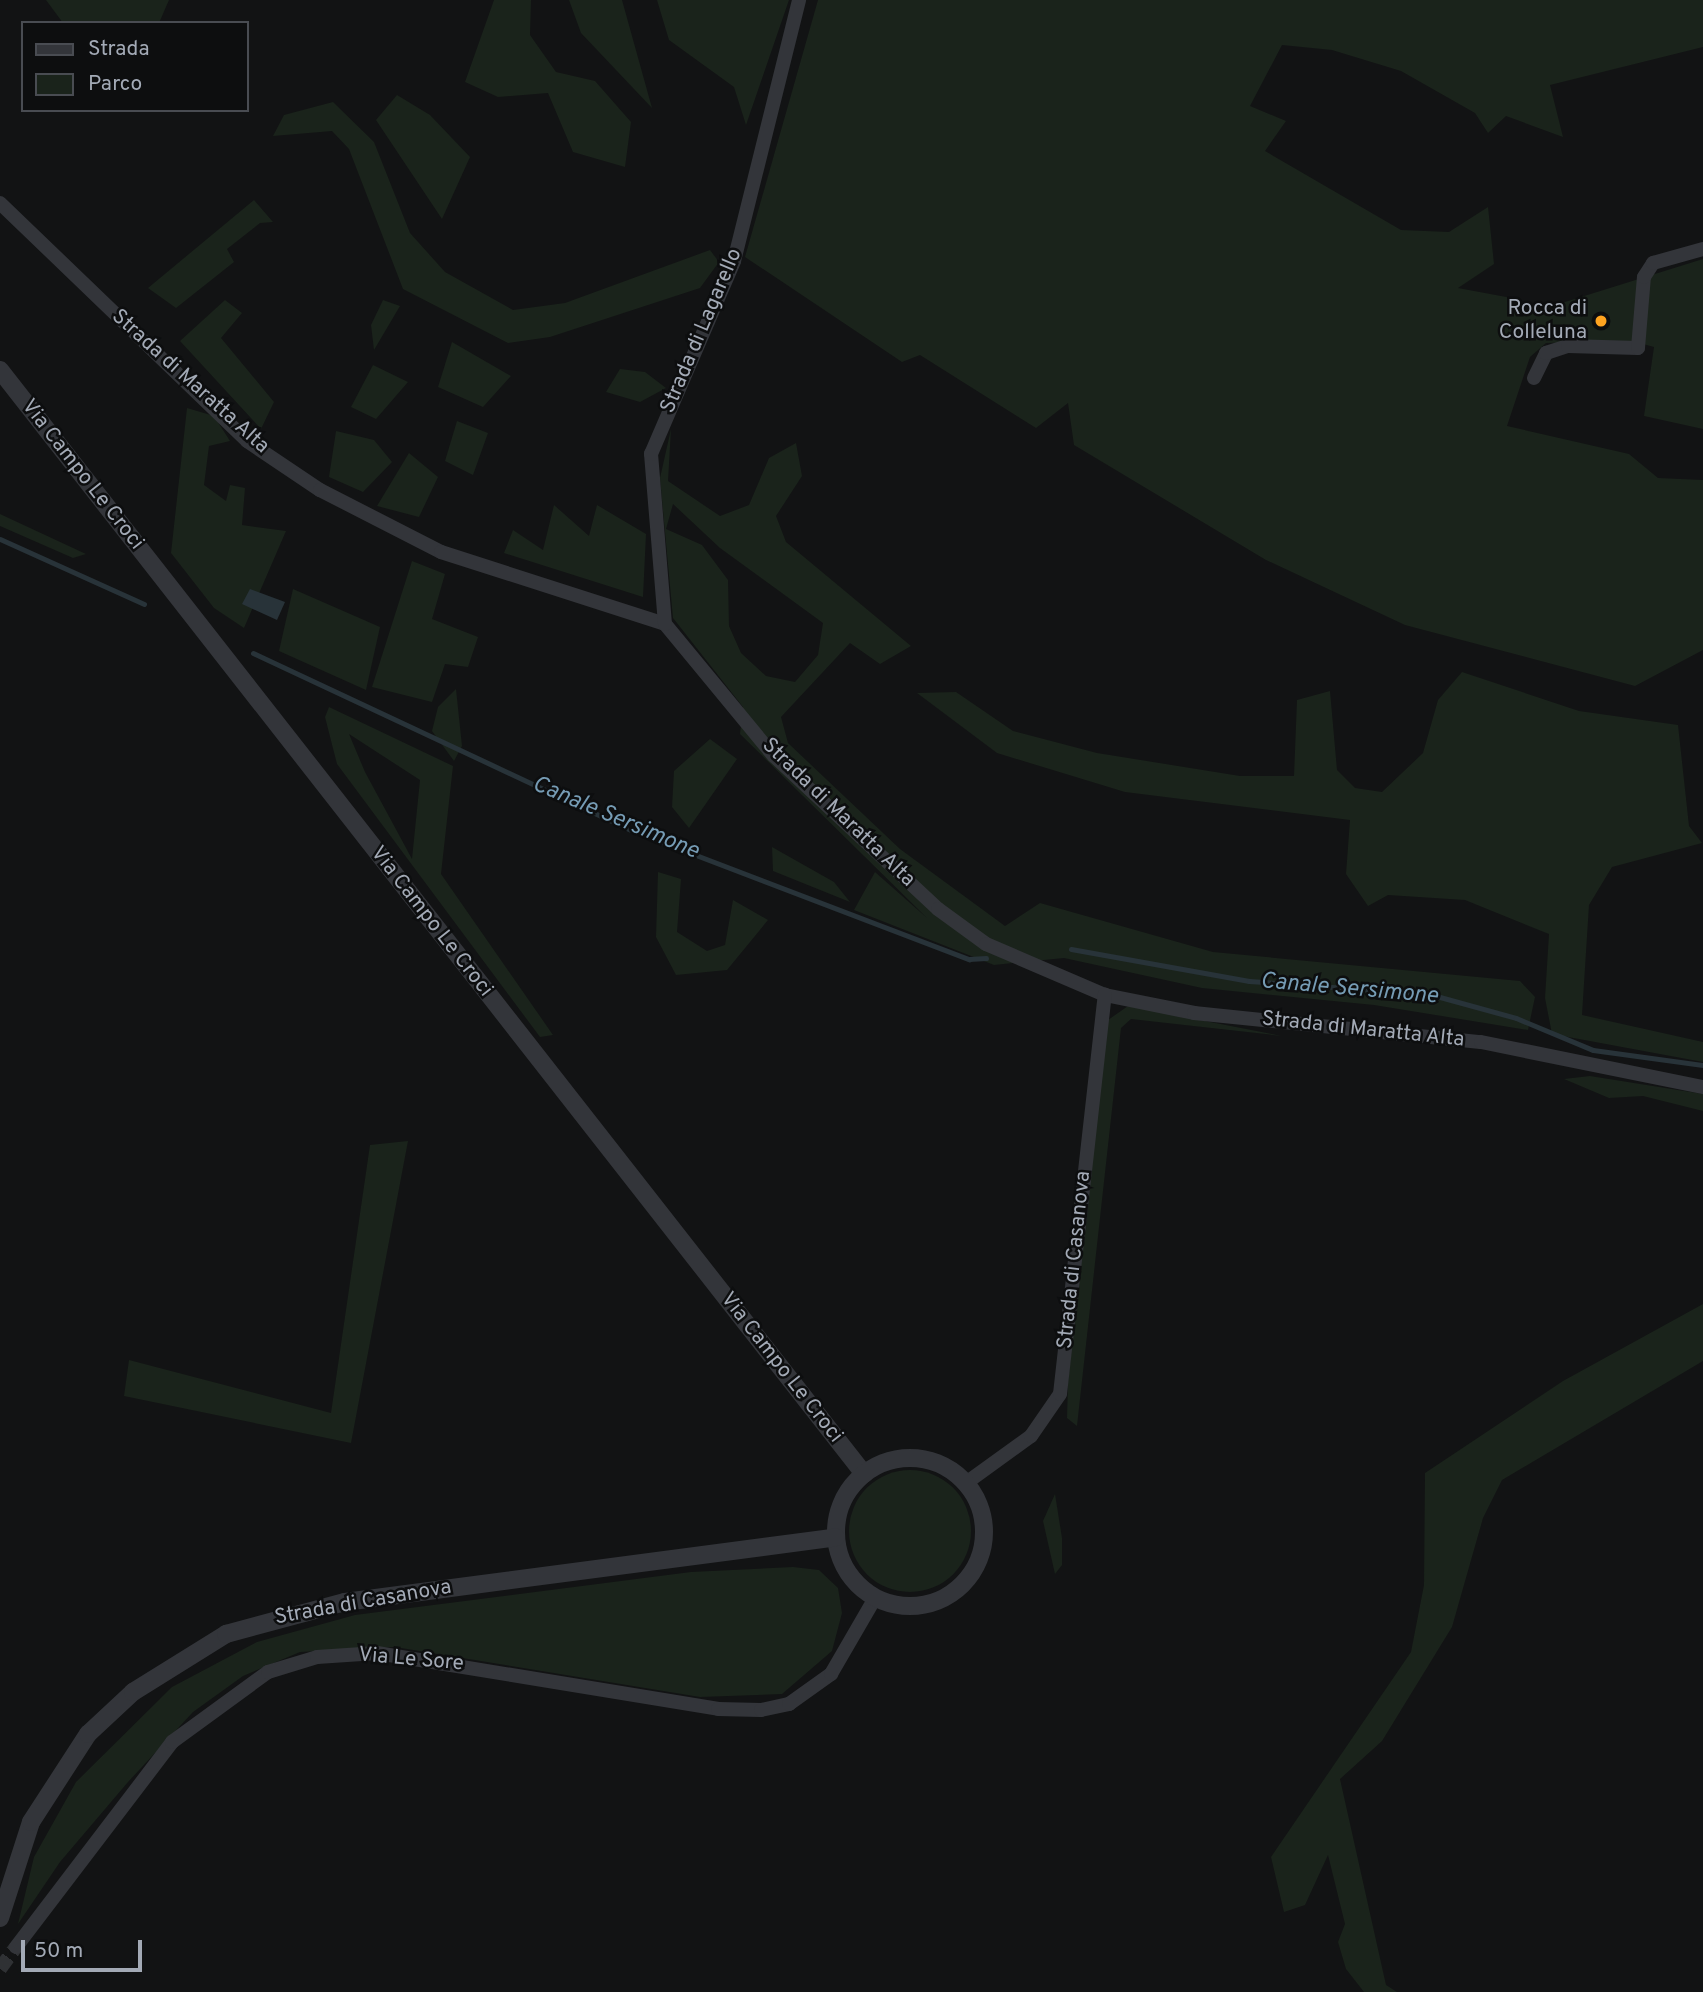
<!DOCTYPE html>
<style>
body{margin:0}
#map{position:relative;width:1703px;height:1992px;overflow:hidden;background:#121314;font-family:Overpass,sans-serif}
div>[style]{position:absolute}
.green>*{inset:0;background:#1a231b}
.round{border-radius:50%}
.water>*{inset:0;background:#283339}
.stream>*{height:5px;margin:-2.5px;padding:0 2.5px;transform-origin:2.5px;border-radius:2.5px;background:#283339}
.minor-tunnel>*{height:14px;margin-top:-7px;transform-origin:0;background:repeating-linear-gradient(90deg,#2f3134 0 14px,transparent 0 21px)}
.minor>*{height:14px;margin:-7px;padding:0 7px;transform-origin:7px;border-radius:7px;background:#33353a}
.tertiary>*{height:18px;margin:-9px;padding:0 9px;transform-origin:9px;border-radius:9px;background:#33353a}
.tertiary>.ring{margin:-9px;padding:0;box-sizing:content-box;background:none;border:18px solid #33353a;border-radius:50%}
.dots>*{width:19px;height:19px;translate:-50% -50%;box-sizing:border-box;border:4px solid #0d0e0f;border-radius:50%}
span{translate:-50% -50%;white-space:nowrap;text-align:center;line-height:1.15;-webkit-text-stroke:5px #0d0e0f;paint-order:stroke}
.poi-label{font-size:21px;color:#a3aab6}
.right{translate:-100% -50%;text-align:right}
.street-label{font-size:21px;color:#a3aab6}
.water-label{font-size:23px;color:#769cb5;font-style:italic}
.legend{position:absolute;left:21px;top:21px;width:228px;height:91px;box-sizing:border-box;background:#0d0e0f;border:2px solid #494c52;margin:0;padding:9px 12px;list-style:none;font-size:21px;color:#a3aab6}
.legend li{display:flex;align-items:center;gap:14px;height:35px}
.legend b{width:35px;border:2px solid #494c52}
.scale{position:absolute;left:21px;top:1940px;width:121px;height:32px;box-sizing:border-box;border:4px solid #a3aab6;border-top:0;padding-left:9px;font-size:21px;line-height:24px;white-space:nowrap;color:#a3aab6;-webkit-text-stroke:5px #0d0e0f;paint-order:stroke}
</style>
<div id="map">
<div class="green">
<div style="clip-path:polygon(46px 0,169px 0,159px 23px,63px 23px)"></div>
<div style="clip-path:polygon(494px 0,531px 0,530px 35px,556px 72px,595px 81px,631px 122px,625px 167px,573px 152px,548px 93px,498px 97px,465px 82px)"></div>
<div style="clip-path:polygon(569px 0,622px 0,652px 108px,581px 33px)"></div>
<div style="clip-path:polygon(657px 0,789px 0,746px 125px,734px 87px,669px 40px)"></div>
<div style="clip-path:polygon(818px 0,1703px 0,1703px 47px,1550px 85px,1563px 137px,1506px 116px,1488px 133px,1475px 113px,1401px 71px,1332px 50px,1282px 45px,1250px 106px,1286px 121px,1265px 151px,1401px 230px,1449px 232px,1488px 207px,1494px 264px,1458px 288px,1517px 299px,1523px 315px,1703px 259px,1703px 429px,1644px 416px,1654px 347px,1632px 341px,1546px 343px,1530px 357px,1507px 426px,1629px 454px,1658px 478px,1703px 480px,1703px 650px,1635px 686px,1405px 625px,1266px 560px,1074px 445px,1068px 403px,1036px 428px,920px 355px,902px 362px,745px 257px)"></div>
<div style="clip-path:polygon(397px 95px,430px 115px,470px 157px,442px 219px,376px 120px)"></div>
<div style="clip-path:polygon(333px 102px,374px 142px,410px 233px,445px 272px,513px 310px,565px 303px,710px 250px,719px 262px,700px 288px,550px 337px,508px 343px,403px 289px,349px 149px,332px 131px,273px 136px,284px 115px)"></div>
<div style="clip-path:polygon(254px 200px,273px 222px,260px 223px,227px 249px,234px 262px,176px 308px,148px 288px)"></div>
<div style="clip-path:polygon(225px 300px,242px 313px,221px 338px,274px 402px,261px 429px,180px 341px)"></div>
<div style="clip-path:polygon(383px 300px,400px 306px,374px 350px,371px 325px)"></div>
<div style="clip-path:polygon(452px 342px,511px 376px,483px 407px,438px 387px)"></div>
<div style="clip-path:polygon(373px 365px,408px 382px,376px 419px,351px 407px)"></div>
<div style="clip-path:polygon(620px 369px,645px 372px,666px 388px,640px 402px,606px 392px)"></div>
<div style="clip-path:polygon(187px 408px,214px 416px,230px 441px,209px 446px,204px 485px,226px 501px,230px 485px,245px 488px,242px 525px,286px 531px,244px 628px,214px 608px,171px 553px)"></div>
<div style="clip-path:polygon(457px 421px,488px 433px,473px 475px,445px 461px)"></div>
<div style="clip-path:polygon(evenodd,671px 429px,668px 481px,720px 516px,749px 505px,769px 458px,796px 443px,802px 476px,776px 516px,786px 542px,911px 646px,880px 664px,850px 643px,781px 717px,788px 743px,900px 849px,1005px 926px,1040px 903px,1213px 952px,1520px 981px,1535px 997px,1528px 1030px,1374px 1005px,1202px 988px,1064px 958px,994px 965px,854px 910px,875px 872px,927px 918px,740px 734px,743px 707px,673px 618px,660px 478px,671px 429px,673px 504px,720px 548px,823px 623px,818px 655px,795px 682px,766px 676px,741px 653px,729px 626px,728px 580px,702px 545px,666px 529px,673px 504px)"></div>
<div style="clip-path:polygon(336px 431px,374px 440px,392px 462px,363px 492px,329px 477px)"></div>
<div style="clip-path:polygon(409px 453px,438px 477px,419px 517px,377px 506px)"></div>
<div style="clip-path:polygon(554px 505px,589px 536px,597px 505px,646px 534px,643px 597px,504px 553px,513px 530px,543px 550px)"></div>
<div style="clip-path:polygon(0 514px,86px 554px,73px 558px,0 526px)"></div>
<div style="clip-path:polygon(412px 561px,445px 574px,432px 619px,478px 637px,468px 667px,445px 664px,432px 702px,372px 687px)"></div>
<div style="clip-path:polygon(293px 589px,380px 627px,366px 690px,279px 651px)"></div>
<div style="clip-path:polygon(1462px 672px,1579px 711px,1678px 725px,1689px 826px,1702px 843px,1612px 867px,1589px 905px,1582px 1015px,1703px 1042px,1703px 1062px,1552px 1034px,1545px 998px,1549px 934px,1465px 900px,1388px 895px,1368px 906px,1346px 874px,1350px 820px,1125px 792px,997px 753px,917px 693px,956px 692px,1013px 731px,1097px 753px,1240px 776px,1294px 776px,1297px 700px,1330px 691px,1337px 770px,1355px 788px,1382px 792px,1423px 753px,1438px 700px)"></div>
<div style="clip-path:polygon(456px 689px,462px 746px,454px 761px,432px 731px,438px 707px)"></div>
<div style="clip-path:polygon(evenodd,329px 707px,453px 766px,441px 874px,553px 1035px,540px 1037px,337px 764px,325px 717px,329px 707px,349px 734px,420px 780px,412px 859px,365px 772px,349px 734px)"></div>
<div style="clip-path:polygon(710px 739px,737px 759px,689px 828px,672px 807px,674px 771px)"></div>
<div style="clip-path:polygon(772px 847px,834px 882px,850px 902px,773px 871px)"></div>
<div style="clip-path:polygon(658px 872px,681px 879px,677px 932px,707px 951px,725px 945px,733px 900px,768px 920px,727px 970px,676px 975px,656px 937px)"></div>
<div style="clip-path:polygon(1128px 1006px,1282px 1036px,1131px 1019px,1121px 1028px,1077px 1426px,1067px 1418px,1068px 1382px,1108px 1020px)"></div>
<div style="clip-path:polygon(1590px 1076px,1703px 1094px,1703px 1111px,1643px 1096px,1609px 1098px,1564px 1079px)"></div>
<div style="clip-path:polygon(408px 1141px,351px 1443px,124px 1396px,129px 1360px,331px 1413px,370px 1145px)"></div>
<div style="clip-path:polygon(1703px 1304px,1703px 1361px,1502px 1480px,1483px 1518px,1452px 1627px,1382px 1741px,1340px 1779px,1386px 1985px,1397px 1992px,1364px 1992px,1346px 1969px,1338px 1942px,1345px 1924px,1328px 1855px,1305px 1905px,1284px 1912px,1271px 1857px,1411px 1652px,1424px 1585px,1425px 1473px,1563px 1381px)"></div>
<div class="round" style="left:849px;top:1470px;width:122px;height:122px"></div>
<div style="clip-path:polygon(1055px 1494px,1062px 1538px,1062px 1565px,1055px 1574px,1043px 1521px)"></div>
<div style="clip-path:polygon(793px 1567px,819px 1570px,838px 1588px,842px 1613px,832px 1651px,782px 1694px,700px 1697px,395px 1647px,300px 1652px,243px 1676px,193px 1712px,128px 1782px,60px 1862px,18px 1924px,34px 1857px,76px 1782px,172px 1687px,257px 1642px,355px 1615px,691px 1572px)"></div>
</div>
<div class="water">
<div style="clip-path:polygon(250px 589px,285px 602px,277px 620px,242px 604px)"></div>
</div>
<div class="stream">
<div style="left:0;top:539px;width:158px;rotate:24.3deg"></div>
<div style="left:253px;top:653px;width:420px;rotate:25.1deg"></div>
<div style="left:633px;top:831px;width:360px;rotate:20.9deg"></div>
<div style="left:969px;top:959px;width:17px;rotate:-3deg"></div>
<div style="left:1071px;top:949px;width:181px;rotate:10.2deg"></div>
<div style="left:1249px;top:981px;width:180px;rotate:4.1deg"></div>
<div style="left:1429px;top:994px;width:90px;rotate:15.4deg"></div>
<div style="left:1516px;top:1018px;width:83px;rotate:22.6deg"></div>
<div style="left:1593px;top:1050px;width:111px;rotate:7.8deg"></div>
</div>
<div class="minor-tunnel">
<div style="left:0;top:1969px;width:27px;rotate:-54deg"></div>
</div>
<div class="minor">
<div style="left:0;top:203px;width:343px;rotate:43.9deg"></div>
<div style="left:247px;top:441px;width:88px;rotate:33.9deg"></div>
<div style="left:320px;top:490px;width:136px;rotate:27.1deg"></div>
<div style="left:441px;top:552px;width:235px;rotate:17.8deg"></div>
<div style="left:665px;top:624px;width:171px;rotate:50.5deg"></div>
<div style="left:774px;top:756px;width:224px;rotate:43deg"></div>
<div style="left:938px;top:909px;width:59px;rotate:36.1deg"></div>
<div style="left:986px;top:944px;width:129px;rotate:23.2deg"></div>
<div style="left:1105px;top:995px;width:91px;rotate:11.4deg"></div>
<div style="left:1194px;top:1013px;width:288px;rotate:5.8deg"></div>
<div style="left:1481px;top:1042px;width:227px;rotate:11.5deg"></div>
<div style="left:1534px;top:378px;width:28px;rotate:-64deg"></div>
<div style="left:1546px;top:353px;width:23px;rotate:-18deg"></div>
<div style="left:1568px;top:346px;width:70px;rotate:1.6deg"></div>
<div style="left:1638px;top:348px;width:71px;rotate:-85.2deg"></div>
<div style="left:1644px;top:277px;width:17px;rotate:-57deg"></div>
<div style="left:1653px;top:263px;width:52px;rotate:-15.6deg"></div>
<div style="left:665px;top:624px;width:171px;rotate:-94.7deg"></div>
<div style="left:651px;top:454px;width:210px;rotate:-66.7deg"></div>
<div style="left:734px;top:261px;width:269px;rotate:-76deg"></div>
<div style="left:966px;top:1483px;width:80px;rotate:-35.9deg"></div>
<div style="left:1031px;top:1436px;width:51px;rotate:-55.4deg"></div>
<div style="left:1060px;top:1394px;width:402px;rotate:-83.6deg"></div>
<div style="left:16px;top:1947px;width:258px;rotate:-52.7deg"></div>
<div style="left:172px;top:1742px;width:119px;rotate:-36.1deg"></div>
<div style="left:268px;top:1672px;width:51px;rotate:-17deg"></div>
<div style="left:317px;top:1657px;width:60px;rotate:-3.8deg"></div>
<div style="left:377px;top:1653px;width:346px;rotate:9.3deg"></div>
<div style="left:718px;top:1709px;width:43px;rotate:1.3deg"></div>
<div style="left:761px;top:1710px;width:29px;rotate:-12deg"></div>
<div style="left:789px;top:1704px;width:52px;rotate:-35.5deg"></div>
<div style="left:831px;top:1674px;width:88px;rotate:-59.9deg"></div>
</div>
<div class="tertiary">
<div style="left:0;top:370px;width:1402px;rotate:51.95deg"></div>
<div class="ring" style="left:836px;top:1458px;width:130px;height:130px"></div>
<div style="left:0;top:1918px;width:101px;rotate:-72.1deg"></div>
<div style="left:31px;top:1822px;width:105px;rotate:-57.1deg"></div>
<div style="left:88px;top:1734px;width:62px;rotate:-43deg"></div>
<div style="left:133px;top:1692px;width:110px;rotate:-31.9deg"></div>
<div style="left:226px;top:1634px;width:123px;rotate:-15.1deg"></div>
<div style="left:345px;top:1602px;width:495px;rotate:-7.5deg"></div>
</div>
<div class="dots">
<div style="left:1601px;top:321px;background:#ffa420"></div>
</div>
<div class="poi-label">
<span class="right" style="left:1587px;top:321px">Rocca di<br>Colleluna</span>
</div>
<div class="street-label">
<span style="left:702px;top:331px;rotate:-67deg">Strada di Lagarello</span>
<span style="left:190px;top:382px;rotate:42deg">Strada di Maratta Alta</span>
<span style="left:82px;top:475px;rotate:52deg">Via Campo Le Croci</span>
<span style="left:838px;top:813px;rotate:44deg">Strada di Maratta Alta</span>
<span style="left:431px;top:922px;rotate:52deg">Via Campo Le Croci</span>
<span style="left:1363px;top:1030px;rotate:6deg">Strada di Maratta Alta</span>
<span style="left:1075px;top:1260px;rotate:-84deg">Strada di Casanova</span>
<span style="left:781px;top:1368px;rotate:52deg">Via Campo Le Croci</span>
<span style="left:363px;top:1603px;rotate:-10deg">Strada di Casanova</span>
<span style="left:411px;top:1660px;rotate:5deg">Via Le Sore</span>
</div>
<div class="water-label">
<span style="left:615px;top:819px;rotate:23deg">Canale Sersimone</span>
<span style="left:1349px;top:990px;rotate:5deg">Canale Sersimone</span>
</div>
<ul class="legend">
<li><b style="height:9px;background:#33353a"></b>Strada</li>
<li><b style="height:19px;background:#1a231b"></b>Parco</li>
</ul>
<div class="scale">50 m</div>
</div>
